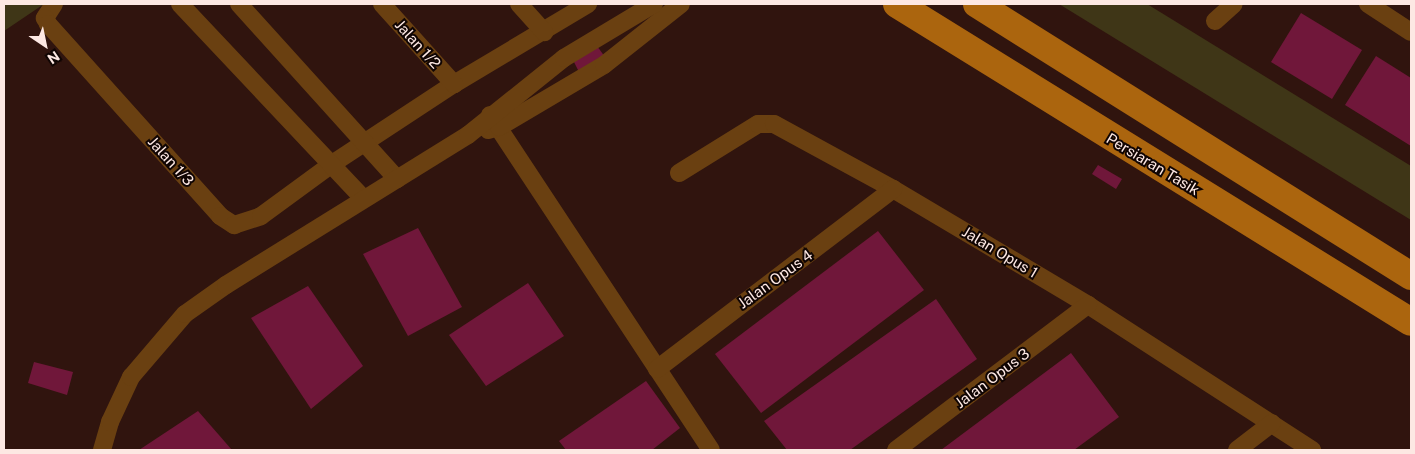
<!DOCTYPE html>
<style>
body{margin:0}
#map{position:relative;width:1415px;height:454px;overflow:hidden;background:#30140e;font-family:"Public Sans",sans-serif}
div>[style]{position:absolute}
.green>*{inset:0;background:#3f3617}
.building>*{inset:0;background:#70173a}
.minor>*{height:18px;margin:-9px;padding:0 9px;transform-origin:9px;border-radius:9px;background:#6a4011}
.primary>*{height:28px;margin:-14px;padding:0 14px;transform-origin:14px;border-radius:14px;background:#ab650e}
span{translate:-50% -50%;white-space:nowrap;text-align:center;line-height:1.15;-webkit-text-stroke:4px #100503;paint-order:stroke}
.street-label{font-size:15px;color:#fde8e3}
.frame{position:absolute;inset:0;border:5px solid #fde8e3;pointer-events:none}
.north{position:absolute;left:20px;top:20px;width:50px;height:50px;-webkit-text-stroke:4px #100503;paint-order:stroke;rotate:146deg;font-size:14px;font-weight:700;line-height:20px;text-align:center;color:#fde8e3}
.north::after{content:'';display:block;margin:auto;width:18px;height:22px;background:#fde8e3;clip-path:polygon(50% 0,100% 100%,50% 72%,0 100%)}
</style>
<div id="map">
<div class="green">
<div style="clip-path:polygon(4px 4px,44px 4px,4px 31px)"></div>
<div style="clip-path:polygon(1059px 4px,1147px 4px,1411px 166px,1411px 220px)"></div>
</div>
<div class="building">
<div style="clip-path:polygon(1301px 13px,1362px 50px,1332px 99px,1271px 62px)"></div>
<div style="clip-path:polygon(597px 46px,605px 57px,579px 72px,573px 60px)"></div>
<div style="clip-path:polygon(1376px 56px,1411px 78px,1411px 146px,1345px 105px)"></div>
<div style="clip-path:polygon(1098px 165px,1122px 179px,1116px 189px,1092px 174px)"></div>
<div style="clip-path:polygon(418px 228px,462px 307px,408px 336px,363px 254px)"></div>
<div style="clip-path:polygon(878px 231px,924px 290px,761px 413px,715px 354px)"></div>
<div style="clip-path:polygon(528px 283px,564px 336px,486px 386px,449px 335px)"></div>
<div style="clip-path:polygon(308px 286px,363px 366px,311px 409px,251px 318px)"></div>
<div style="clip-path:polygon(936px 299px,977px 359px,850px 450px,787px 450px,764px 421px)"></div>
<div style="clip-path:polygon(1071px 353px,1119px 417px,1074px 450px,941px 450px)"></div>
<div style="clip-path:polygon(34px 362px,73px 372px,67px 395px,28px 383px)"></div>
<div style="clip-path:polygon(646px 381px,680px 428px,652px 450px,566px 450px,559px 441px)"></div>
<div style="clip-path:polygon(198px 411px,232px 450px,139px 450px)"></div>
</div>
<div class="minor">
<div style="left:54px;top:4px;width:17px;rotate:123deg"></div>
<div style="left:45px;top:18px;width:7px;rotate:63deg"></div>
<div style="left:48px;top:24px;width:258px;rotate:48.1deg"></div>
<div style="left:220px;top:216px;width:17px;rotate:33deg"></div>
<div style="left:234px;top:225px;width:28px;rotate:-18deg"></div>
<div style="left:261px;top:216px;width:88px;rotate:-36.2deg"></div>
<div style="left:332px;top:164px;width:146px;rotate:-33.3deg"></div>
<div style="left:454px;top:84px;width:156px;rotate:-30.8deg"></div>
<div style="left:180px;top:4px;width:268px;rotate:46.7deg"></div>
<div style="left:239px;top:4px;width:236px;rotate:47.9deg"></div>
<div style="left:382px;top:4px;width:108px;rotate:48deg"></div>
<div style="left:519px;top:4px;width:38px;rotate:48deg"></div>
<div style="left:1368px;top:4px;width:51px;rotate:33.1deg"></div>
<div style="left:1215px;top:21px;width:25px;rotate:-42deg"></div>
<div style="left:490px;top:115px;width:401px;rotate:56.6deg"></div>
<div style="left:488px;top:130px;width:11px;rotate:-15deg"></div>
<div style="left:499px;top:127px;width:122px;rotate:-30.6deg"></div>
<div style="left:604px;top:65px;width:98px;rotate:-38.4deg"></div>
<div style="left:679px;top:173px;width:93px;rotate:-31.8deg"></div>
<div style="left:758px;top:124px;width:16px"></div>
<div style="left:774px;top:124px;width:136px;rotate:28.6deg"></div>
<div style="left:893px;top:189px;width:227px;rotate:30.7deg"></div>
<div style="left:1088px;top:305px;width:267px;rotate:32.9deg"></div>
<div style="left:657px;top:369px;width:297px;rotate:-37.3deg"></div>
<div style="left:102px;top:450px;width:29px;rotate:-74deg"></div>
<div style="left:110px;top:422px;width:50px;rotate:-65deg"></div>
<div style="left:131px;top:377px;width:83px;rotate:-49.4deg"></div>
<div style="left:185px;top:314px;width:50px;rotate:-35.3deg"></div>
<div style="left:226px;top:285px;width:285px;rotate:-31.8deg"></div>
<div style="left:468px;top:135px;width:123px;rotate:-38.7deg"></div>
<div style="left:564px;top:58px;width:105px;rotate:-31deg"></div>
<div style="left:896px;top:450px;width:241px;rotate:-37.1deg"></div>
<div style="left:1237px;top:450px;width:44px;rotate:-37.6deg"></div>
</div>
<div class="primary">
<div style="left:897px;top:4px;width:604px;rotate:31.74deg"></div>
<div style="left:977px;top:4px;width:512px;rotate:32.08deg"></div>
</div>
<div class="street-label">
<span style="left:418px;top:44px;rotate:48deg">Jalan 1/2</span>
<span style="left:171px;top:161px;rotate:48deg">Jalan 1/3</span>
<span style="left:1153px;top:164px;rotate:31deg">Persiaran Tasik</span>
<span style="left:1000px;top:252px;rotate:31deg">Jalan Opus 1</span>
<span style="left:775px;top:279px;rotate:-36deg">Jalan Opus 4</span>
<span style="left:992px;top:378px;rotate:-37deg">Jalan Opus 3</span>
</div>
<div class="frame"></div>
<div class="north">N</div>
</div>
